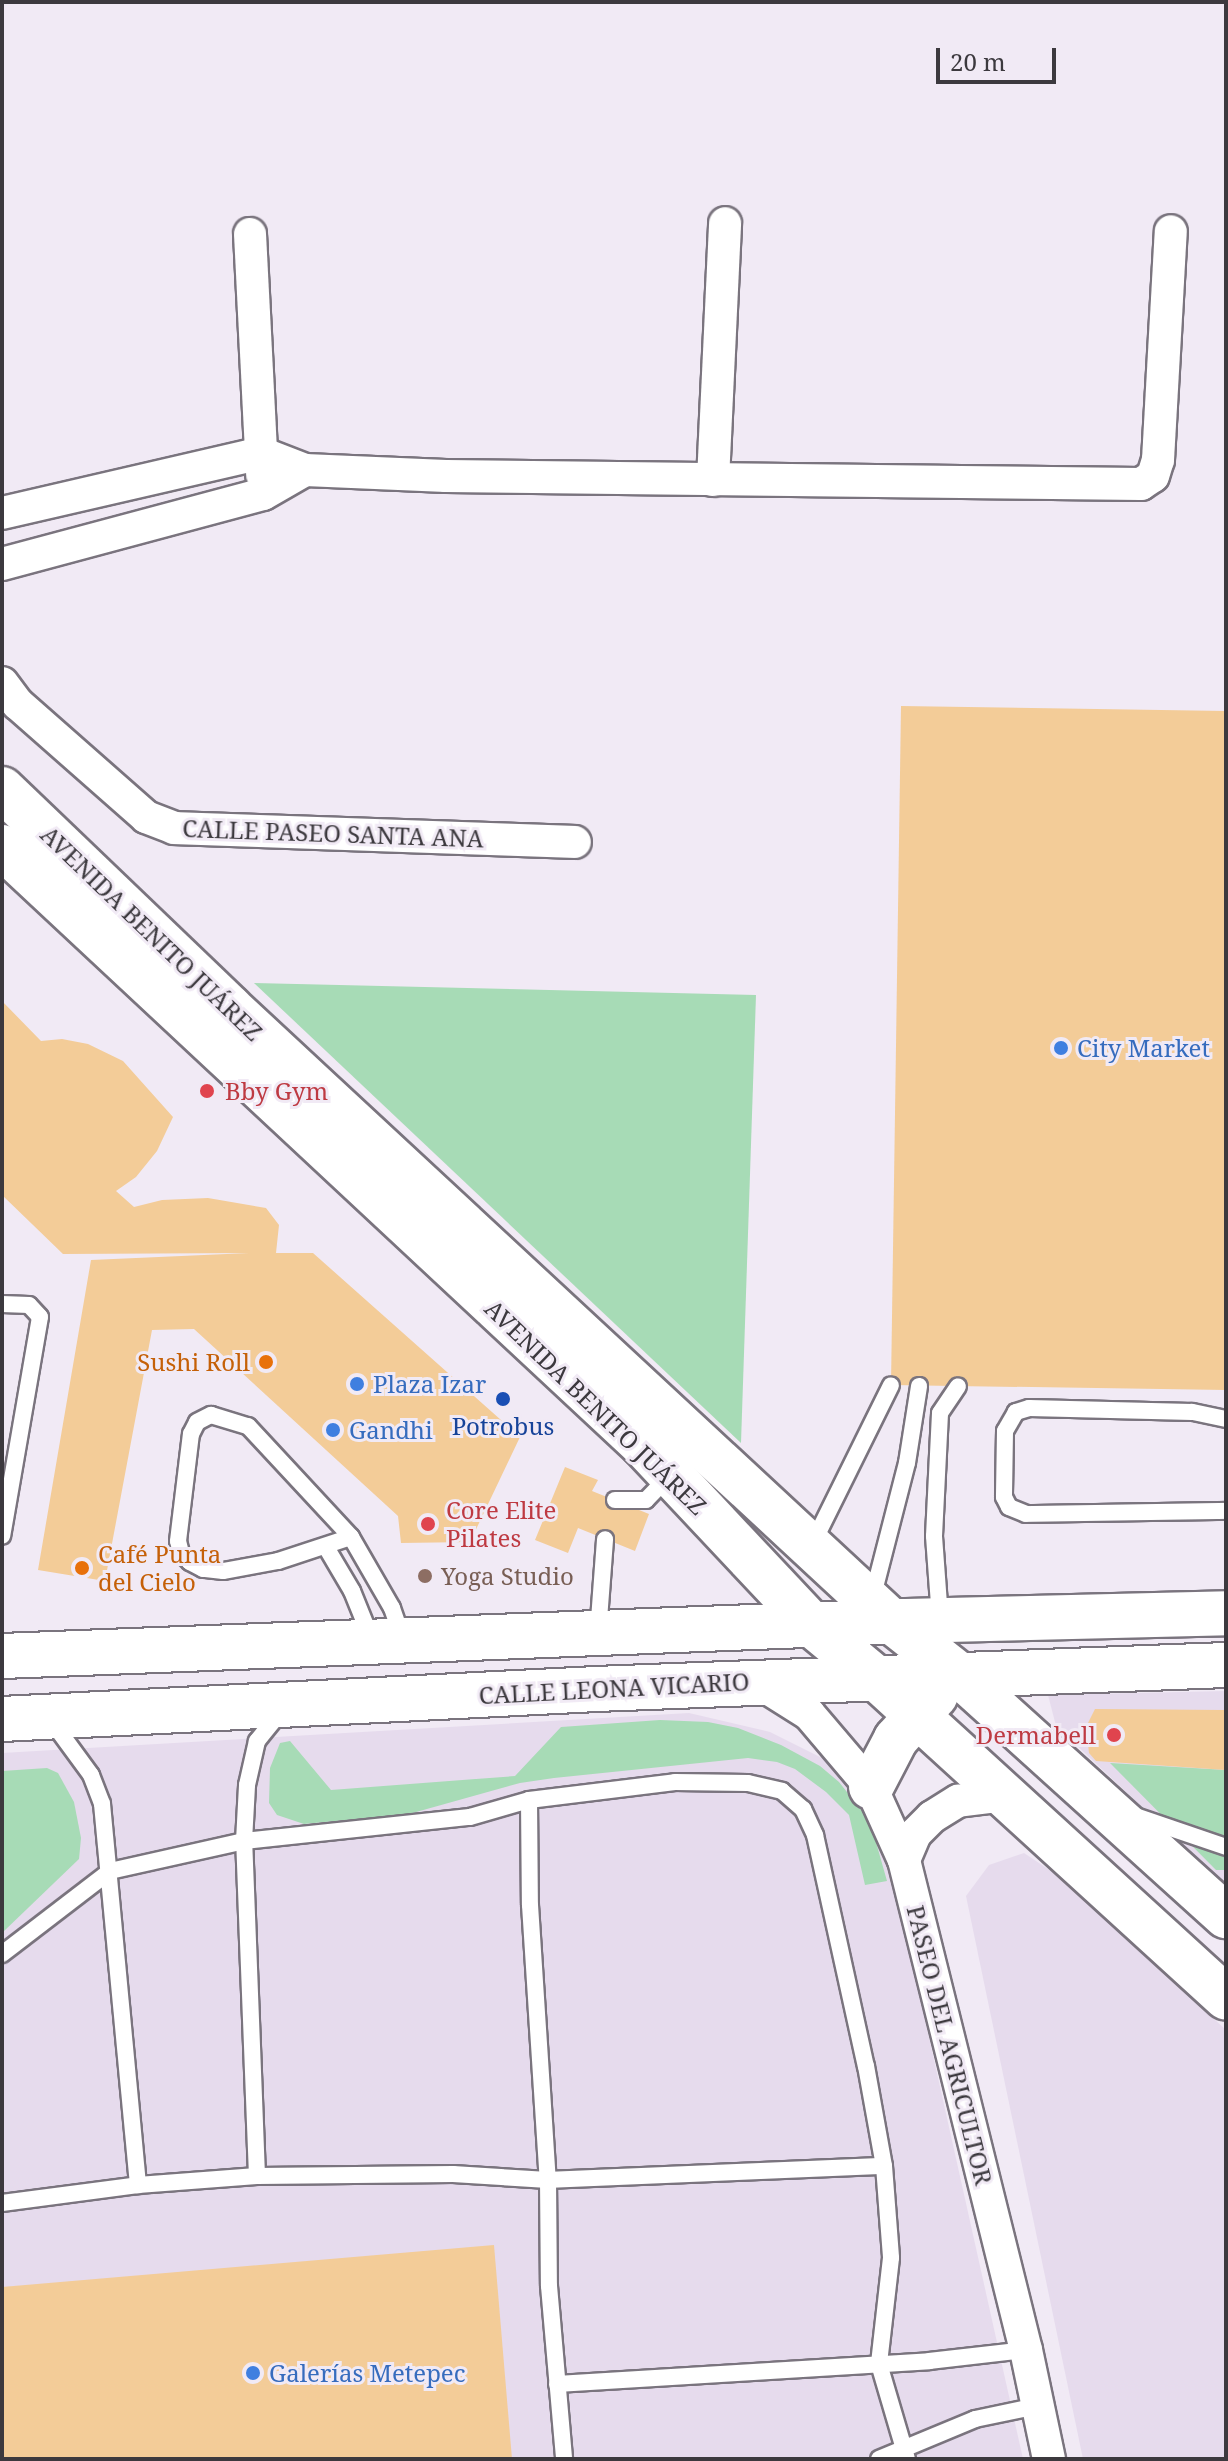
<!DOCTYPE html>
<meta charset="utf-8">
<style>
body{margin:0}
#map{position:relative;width:1228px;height:2461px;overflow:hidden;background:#f1eaf5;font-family:"Noto Serif",serif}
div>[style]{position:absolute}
.built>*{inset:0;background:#e6dbed}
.green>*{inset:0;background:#a7dbb6}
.building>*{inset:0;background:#f3cc98}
.roads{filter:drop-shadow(2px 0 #7a747e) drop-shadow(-2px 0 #7a747e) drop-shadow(0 2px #7a747e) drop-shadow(0 -2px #7a747e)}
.service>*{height:16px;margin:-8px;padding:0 8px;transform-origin:8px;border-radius:8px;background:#fff}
.minor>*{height:32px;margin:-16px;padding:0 16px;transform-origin:16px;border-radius:16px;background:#fff}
.secondary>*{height:44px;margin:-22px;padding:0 22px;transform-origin:22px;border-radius:22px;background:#fff}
.dots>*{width:22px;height:22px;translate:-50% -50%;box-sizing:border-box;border:4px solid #f1eaf5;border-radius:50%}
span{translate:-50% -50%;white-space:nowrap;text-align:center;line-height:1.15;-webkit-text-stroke:6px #f1eaf5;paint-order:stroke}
.street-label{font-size:24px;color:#3c393e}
.shop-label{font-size:24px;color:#366cbe}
.left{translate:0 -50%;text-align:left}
.health-label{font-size:24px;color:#be3a42}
.right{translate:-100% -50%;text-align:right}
.food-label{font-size:24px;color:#c56008}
.transit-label{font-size:24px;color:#164399}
.education-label{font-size:24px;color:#785e54}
.frame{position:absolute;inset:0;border:4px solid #3c393e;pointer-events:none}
.scale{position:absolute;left:936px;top:48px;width:120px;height:36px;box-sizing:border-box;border:4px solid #3c393e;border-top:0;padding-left:10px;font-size:24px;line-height:28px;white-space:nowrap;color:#3c393e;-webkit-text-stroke:6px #f1eaf5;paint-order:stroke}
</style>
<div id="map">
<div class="built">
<div style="clip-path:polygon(1226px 1691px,1226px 1886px,1056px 1726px,1048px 1695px)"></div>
<div style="clip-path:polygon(689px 1713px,770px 1732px,844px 1769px,879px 1813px,1023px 2459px,2px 2459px,2px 1753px)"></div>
<div style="clip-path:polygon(1024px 1853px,1057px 1875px,1226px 2030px,1226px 2459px,1083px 2459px,966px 1896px,989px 1865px)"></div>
</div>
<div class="green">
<div style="clip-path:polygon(254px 983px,756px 995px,741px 1443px)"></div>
<div style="clip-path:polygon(660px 1720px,708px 1722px,738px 1728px,781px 1745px,820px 1766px,839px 1782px,870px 1821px,887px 1881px,865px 1885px,849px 1815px,826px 1792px,795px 1769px,777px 1762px,748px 1758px,554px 1778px,520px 1783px,409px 1814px,304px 1824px,277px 1815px,269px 1803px,270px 1768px,280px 1743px,290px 1741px,331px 1790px,515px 1776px,561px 1727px)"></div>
<div style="clip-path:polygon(1110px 1763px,1226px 1770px,1226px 1870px,1216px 1870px)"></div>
<div style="clip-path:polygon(47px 1768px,58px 1773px,74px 1802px,81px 1838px,79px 1859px,2px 1933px,2px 1771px)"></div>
</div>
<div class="building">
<div style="clip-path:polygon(901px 706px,1226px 711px,1226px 1390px,891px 1385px)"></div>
<div style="clip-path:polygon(2px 1001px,41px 1041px,62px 1039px,88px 1044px,123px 1061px,173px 1117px,157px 1151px,136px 1177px,116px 1191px,134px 1207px,162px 1200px,208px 1198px,266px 1208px,279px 1225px,276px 1253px,313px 1253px,520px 1437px,470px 1542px,401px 1543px,398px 1516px,194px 1329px,152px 1330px,105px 1581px,38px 1570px,91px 1260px,249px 1253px,63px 1254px,2px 1195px)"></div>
<div style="clip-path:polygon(565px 1467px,598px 1480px,592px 1491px,649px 1514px,635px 1551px,578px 1528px,568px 1553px,535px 1540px)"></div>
<div style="clip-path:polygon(1095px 1709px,1226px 1710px,1226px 1770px,1096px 1761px,1089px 1753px,1086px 1727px)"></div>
<div style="clip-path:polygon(494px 2245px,512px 2459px,2px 2459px,2px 2287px)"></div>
</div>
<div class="roads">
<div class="service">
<div style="left:2px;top:1304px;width:27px;rotate:2deg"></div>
<div style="left:29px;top:1305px;width:16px;rotate:47deg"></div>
<div style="left:40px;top:1317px;width:222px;rotate:99.8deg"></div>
<div style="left:211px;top:1415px;width:39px;rotate:17deg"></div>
<div style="left:248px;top:1426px;width:151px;rotate:47.1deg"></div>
<div style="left:351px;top:1537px;width:77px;rotate:161.8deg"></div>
<div style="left:278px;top:1561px;width:56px;rotate:169.7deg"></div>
<div style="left:223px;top:1571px;width:20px;rotate:-174deg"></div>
<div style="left:203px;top:1569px;width:15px;rotate:-152deg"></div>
<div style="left:190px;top:1562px;width:13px;rotate:-135deg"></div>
<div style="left:181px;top:1553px;width:12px;rotate:-104deg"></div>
<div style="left:178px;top:1541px;width:108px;rotate:-83.1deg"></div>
<div style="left:191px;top:1434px;width:13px;rotate:-63deg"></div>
<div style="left:197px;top:1422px;width:16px;rotate:-27deg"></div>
<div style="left:1226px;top:1419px;width:35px;rotate:-168deg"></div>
<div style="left:1192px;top:1412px;width:163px;rotate:-178.6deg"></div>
<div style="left:1029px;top:1408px;width:14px;rotate:163deg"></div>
<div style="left:1016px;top:1412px;width:22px;rotate:120deg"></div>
<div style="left:1005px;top:1431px;width:66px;rotate:90.9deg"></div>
<div style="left:1004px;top:1497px;width:11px;rotate:63deg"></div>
<div style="left:1009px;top:1507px;width:18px;rotate:22deg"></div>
<div style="left:1026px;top:1514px;width:200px;rotate:-0.9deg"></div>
<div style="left:615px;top:1500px;width:31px"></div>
<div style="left:646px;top:1500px;width:33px;rotate:-46deg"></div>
<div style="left:351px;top:1537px;width:82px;rotate:60deg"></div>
<div style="left:392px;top:1608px;width:34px;rotate:71deg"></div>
<div style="left:812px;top:1545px;width:178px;rotate:-63.7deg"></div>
<div style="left:326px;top:1547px;width:51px;rotate:59.4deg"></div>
<div style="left:352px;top:1591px;width:51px;rotate:68deg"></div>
<div style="left:872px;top:1599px;width:140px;rotate:-75.6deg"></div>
<div style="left:907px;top:1463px;width:78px;rotate:-81.1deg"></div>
<div style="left:940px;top:1618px;width:82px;rotate:-94.2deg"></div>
<div style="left:934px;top:1536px;width:123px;rotate:-87.2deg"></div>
<div style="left:940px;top:1413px;width:32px;rotate:-56deg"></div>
<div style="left:598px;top:1633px;width:94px;rotate:-85.7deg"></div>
<div style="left:53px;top:1723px;width:64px;rotate:53.8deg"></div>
<div style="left:91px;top:1775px;width:31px;rotate:69deg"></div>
<div style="left:102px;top:1804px;width:383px;rotate:84.6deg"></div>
<div style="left:529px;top:1800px;width:105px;rotate:89.5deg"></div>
<div style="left:530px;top:1905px;width:276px;rotate:86.3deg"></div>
<div style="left:548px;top:2180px;width:336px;rotate:-2.4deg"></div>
<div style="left:1138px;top:1817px;width:93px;rotate:18.8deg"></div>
<div style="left:2px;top:1954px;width:136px;rotate:-37.5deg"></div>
<div style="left:110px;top:1871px;width:137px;rotate:-12.6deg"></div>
<div style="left:244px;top:1841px;width:227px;rotate:-6.1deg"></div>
<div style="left:470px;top:1817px;width:61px;rotate:-16.1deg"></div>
<div style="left:529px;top:1800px;width:147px;rotate:-7deg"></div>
<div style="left:675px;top:1782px;width:73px;rotate:0.8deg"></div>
<div style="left:748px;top:1783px;width:35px;rotate:13deg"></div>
<div style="left:782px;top:1791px;width:28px;rotate:41deg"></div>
<div style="left:803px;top:1809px;width:29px;rotate:65deg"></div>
<div style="left:815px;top:1835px;width:237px;rotate:77.6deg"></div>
<div style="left:866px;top:2066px;width:102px;rotate:79.8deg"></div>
<div style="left:884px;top:2166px;width:92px;rotate:85.6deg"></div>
<div style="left:891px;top:2258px;width:107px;rotate:96.5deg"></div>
<div style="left:879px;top:2364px;width:99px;rotate:73.6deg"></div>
<div style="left:257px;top:2176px;width:335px;rotate:-92.2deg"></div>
<div style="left:244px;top:1841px;width:56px;rotate:-86.9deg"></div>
<div style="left:247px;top:1785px;width:45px;rotate:-77.2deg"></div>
<div style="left:257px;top:1741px;width:38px;rotate:-51deg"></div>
<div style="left:2px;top:2203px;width:137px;rotate:-7.5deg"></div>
<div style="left:138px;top:2185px;width:119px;rotate:-4.3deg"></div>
<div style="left:257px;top:2176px;width:196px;rotate:-0.6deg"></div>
<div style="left:453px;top:2174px;width:95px;rotate:3.6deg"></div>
<div style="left:548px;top:2180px;width:106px;rotate:89.5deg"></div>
<div style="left:549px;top:2286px;width:174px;rotate:85deg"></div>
<div style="left:557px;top:2384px;width:373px;rotate:-3.5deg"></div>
<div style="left:929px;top:2361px;width:98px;rotate:-6.5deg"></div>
<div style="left:879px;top:2459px;width:104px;rotate:-22.6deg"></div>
<div style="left:975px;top:2419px;width:63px;rotate:-11.8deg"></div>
</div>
<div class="minor">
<div style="left:250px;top:234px;width:241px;rotate:87.1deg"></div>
<div style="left:713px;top:480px;width:257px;rotate:-87.3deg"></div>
<div style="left:2px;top:513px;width:266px;rotate:-13deg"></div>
<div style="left:261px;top:453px;width:47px;rotate:21.1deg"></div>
<div style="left:305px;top:470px;width:141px;rotate:2.4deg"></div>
<div style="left:446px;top:476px;width:695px;rotate:0.66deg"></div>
<div style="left:1141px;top:484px;width:14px;rotate:-34deg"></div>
<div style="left:1153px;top:476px;width:17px;rotate:-73deg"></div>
<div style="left:1158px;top:460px;width:229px;rotate:-86.8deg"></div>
<div style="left:2px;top:564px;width:270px;rotate:-15deg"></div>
<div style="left:263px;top:494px;width:48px;rotate:-29.7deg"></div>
<div style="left:2px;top:683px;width:26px;rotate:53deg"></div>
<div style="left:18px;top:704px;width:171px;rotate:41.4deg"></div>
<div style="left:146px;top:817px;width:30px;rotate:21deg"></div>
<div style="left:174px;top:828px;width:401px;rotate:2deg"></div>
<div style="left:758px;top:1682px;width:60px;rotate:32.1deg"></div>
<div style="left:809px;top:1714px;width:96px;rotate:49.7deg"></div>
<div style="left:871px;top:1787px;width:80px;rotate:65.7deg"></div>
<div style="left:904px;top:1860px;width:505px;rotate:76.02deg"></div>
<div style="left:1026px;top:2350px;width:111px;rotate:78.1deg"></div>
<div style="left:904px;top:1860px;width:28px;rotate:-67deg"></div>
<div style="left:915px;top:1834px;width:24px;rotate:-45deg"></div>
<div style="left:932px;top:1817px;width:31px;rotate:-32deg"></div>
<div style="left:958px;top:1801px;width:47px;rotate:-7.3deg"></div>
</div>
<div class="secondary">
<div style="left:2px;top:789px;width:315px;rotate:43.8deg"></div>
<div style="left:229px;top:1007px;width:903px;rotate:42.85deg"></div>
<div style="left:891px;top:1621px;width:84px;rotate:38.2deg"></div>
<div style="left:957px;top:1673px;width:363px;rotate:42.1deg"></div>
<div style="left:2px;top:847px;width:877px;rotate:43.01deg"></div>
<div style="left:643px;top:1445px;width:247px;rotate:46.8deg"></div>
<div style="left:812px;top:1625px;width:83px;rotate:39.6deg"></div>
<div style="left:876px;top:1678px;width:474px;rotate:42.4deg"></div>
<div style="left:2px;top:1656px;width:906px;rotate:-2.21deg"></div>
<div style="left:907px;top:1621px;width:319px;rotate:-1.4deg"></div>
<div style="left:2px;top:1719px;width:595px;rotate:-2.89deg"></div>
<div style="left:596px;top:1689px;width:630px;rotate:-2.18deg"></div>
<div style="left:871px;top:1787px;width:54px;rotate:-62.5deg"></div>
<div style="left:896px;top:1739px;width:59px;rotate:-47.7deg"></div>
</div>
</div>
<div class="dots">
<div style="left:1061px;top:1048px;background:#3f7fe0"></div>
<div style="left:207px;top:1091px;background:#e0444e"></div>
<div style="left:266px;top:1362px;background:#e8710a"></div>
<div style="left:357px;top:1384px;background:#3f7fe0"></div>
<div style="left:503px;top:1399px;background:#1a4fb4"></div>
<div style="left:333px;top:1430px;background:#3f7fe0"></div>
<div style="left:428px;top:1524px;background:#e0444e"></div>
<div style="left:82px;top:1568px;background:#e8710a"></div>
<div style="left:425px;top:1576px;background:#8d6e63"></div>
<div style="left:1114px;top:1735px;background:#e0444e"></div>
<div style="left:253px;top:2373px;background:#3f7fe0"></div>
</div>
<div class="street-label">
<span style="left:333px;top:833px;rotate:2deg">CALLE PASEO SANTA ANA</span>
<span style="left:152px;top:933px;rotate:44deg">AVENIDA BENITO JUÁREZ</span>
<span style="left:596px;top:1407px;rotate:44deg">AVENIDA BENITO JUÁREZ</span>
<span style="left:614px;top:1688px;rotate:-3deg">CALLE LEONA VICARIO</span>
<span style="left:950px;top:2045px;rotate:76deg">PASEO DEL AGRICULTOR</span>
</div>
<div class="shop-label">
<span class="left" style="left:1077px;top:1048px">City Market</span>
<span class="left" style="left:373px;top:1384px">Plaza Izar</span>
<span class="left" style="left:349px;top:1430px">Gandhi</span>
<span class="left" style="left:269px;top:2373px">Galerías Metepec</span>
</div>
<div class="health-label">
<span class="left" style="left:225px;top:1091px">Bby Gym</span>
<span class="left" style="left:446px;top:1524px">Core Elite<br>Pilates</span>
<span class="right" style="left:1096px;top:1735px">Dermabell</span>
</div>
<div class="food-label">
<span class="right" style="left:250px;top:1362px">Sushi Roll</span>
<span class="left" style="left:98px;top:1568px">Café Punta<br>del Cielo</span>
</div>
<div class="transit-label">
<span style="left:503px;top:1426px">Potrobus</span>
</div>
<div class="education-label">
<span class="left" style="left:441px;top:1576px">Yoga Studio</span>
</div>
<div class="frame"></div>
<div class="scale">20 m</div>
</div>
